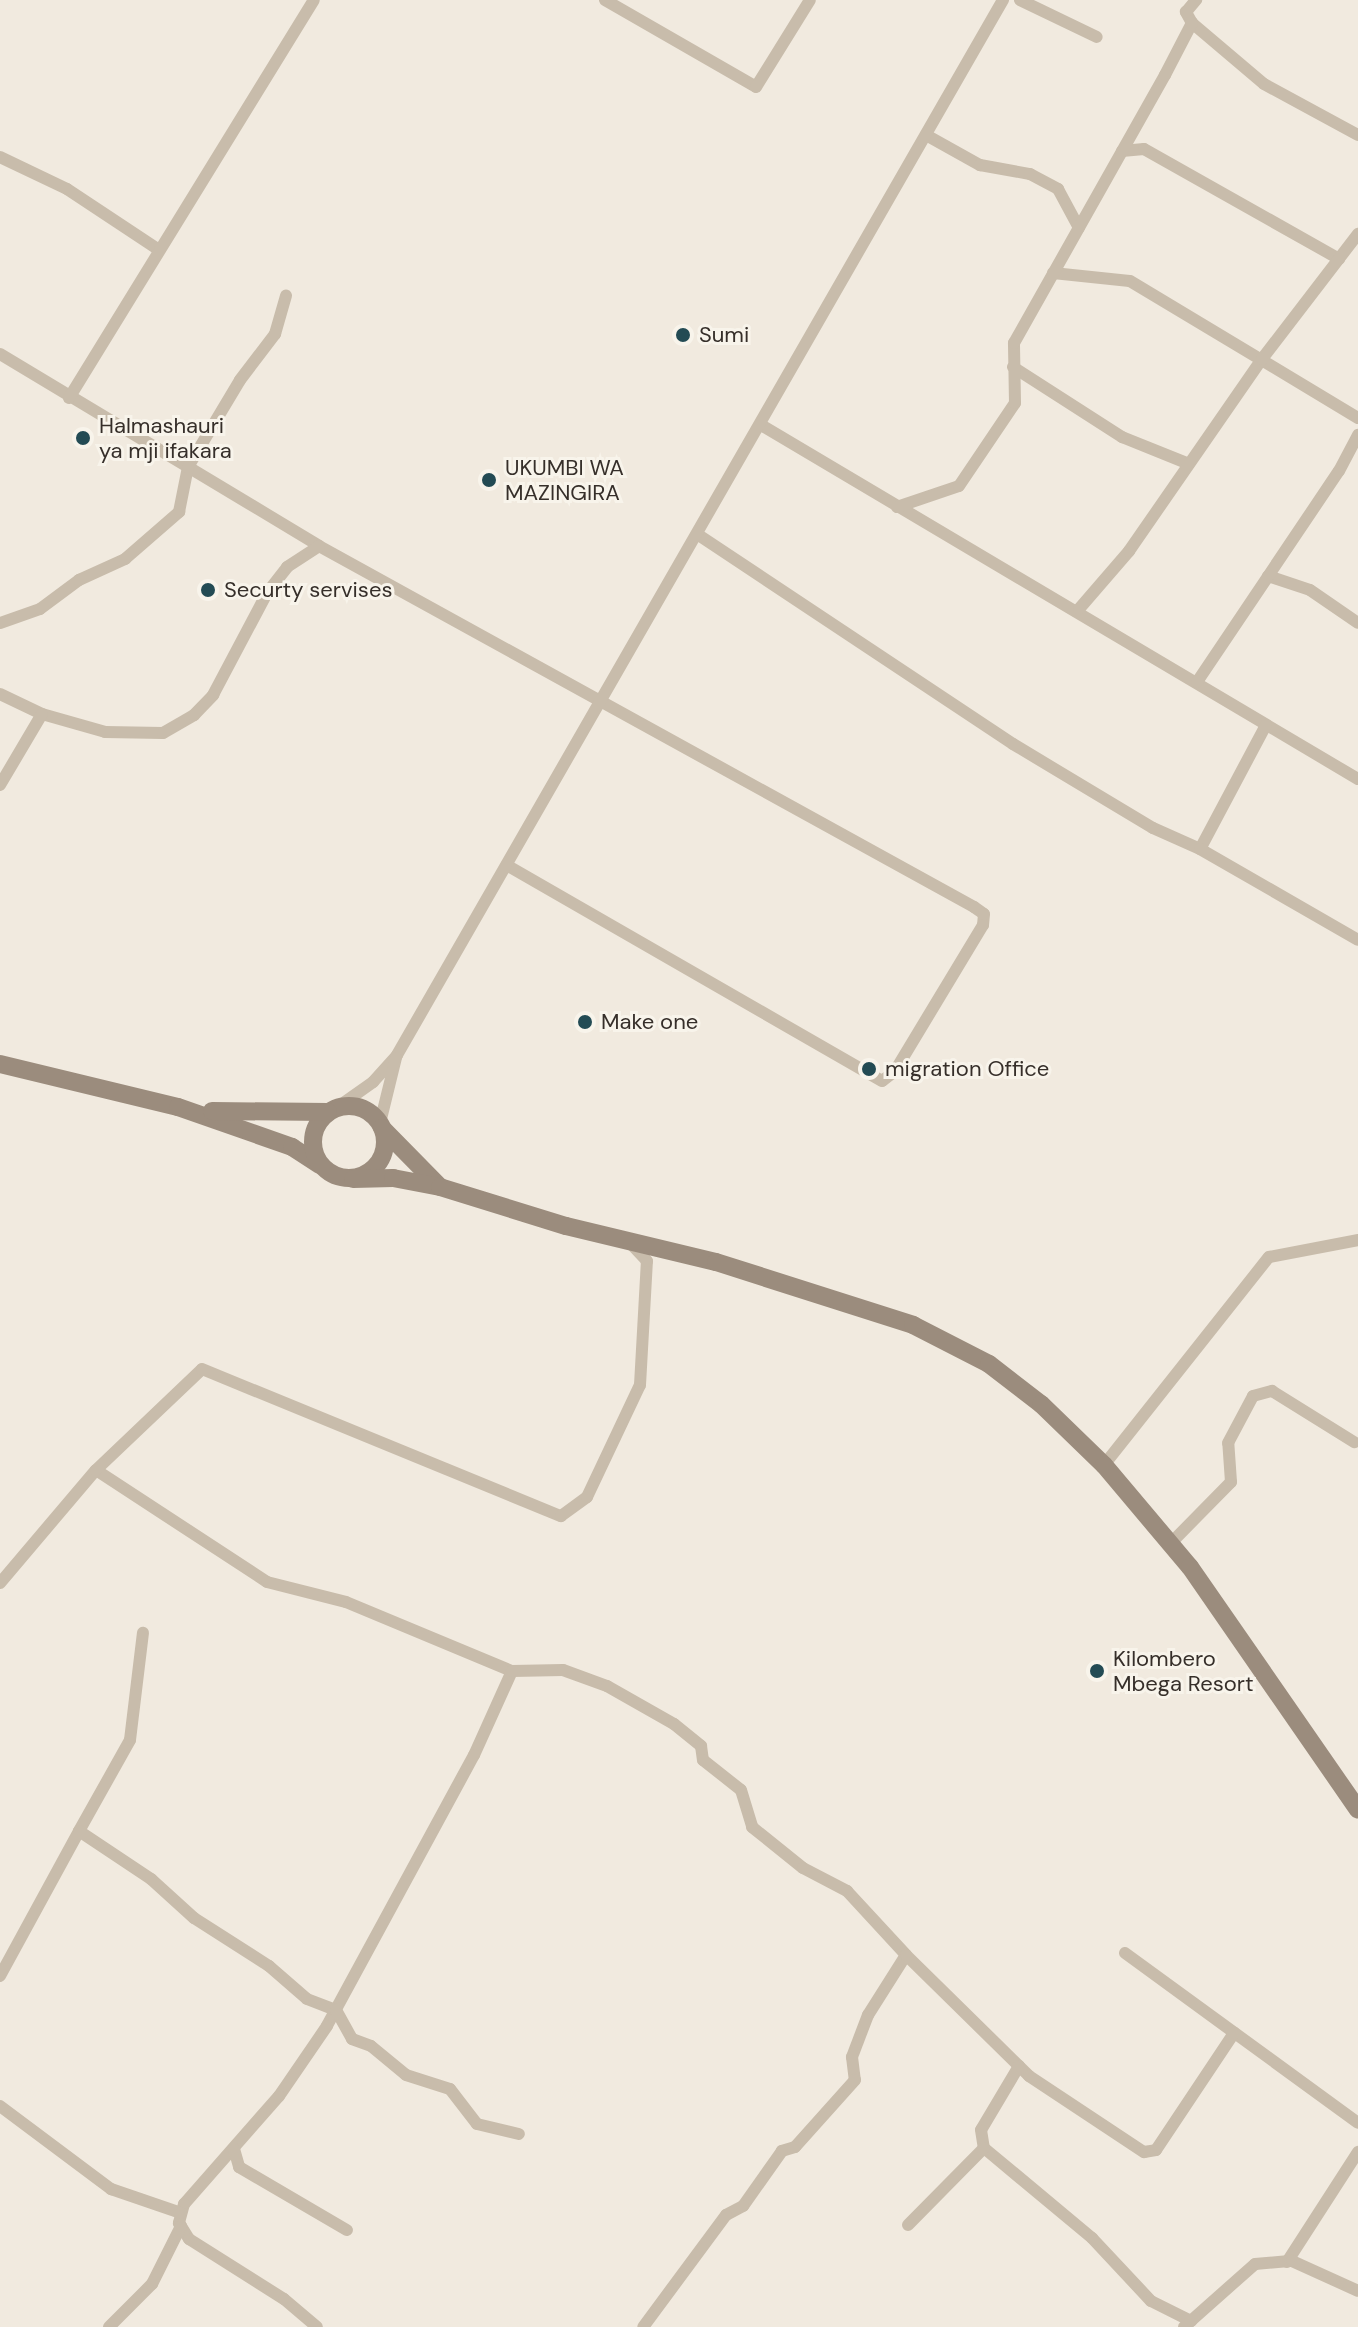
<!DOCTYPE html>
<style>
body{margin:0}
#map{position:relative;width:1358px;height:2327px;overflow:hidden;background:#f1eadf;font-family:"DM Sans",sans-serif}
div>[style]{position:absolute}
.street>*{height:12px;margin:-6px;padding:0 6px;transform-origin:6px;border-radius:6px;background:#c8bcab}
.secondary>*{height:18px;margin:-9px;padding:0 9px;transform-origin:9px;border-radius:9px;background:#9b8c7d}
.secondary>.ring{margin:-9px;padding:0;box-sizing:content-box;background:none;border:18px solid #9b8c7d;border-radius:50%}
.dots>*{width:22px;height:22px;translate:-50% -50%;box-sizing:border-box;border:4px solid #f8f4eb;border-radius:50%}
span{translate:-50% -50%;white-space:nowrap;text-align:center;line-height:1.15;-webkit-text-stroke:6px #f8f4eb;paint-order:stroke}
.poi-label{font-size:22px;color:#362f2a}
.left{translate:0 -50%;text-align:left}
</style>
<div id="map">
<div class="street">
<div style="left:605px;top:0;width:174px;rotate:29.9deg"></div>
<div style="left:756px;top:87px;width:102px;rotate:-58.2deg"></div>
<div style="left:1020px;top:0;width:85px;rotate:25.7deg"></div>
<div style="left:1192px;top:23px;width:94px;rotate:40.3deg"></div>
<div style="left:1264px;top:84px;width:107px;rotate:28.5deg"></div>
<div style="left:926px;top:135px;width:62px;rotate:29.1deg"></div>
<div style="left:980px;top:165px;width:51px;rotate:10.2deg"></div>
<div style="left:1030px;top:174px;width:32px;rotate:28deg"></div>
<div style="left:1058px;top:189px;width:44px;rotate:61.7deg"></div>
<div style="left:1122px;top:151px;width:22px;rotate:-5deg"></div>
<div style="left:1144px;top:149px;width:224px;rotate:29.4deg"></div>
<div style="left:0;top:157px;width:74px;rotate:25.5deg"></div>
<div style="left:67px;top:189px;width:110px;rotate:33.5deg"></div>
<div style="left:1053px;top:273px;width:77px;rotate:5.9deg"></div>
<div style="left:1130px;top:281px;width:266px;rotate:31deg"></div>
<div style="left:0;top:354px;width:372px;rotate:31deg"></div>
<div style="left:319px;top:546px;width:748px;rotate:28.86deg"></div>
<div style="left:974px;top:907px;width:12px;rotate:35deg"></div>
<div style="left:984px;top:914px;width:11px;rotate:95deg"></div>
<div style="left:983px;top:925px;width:170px;rotate:121.1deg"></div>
<div style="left:895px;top:1071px;width:16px;rotate:142deg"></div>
<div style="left:882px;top:1081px;width:433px;rotate:-150.1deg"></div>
<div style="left:1013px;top:367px;width:130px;rotate:32.7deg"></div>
<div style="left:1122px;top:437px;width:72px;rotate:21.9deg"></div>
<div style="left:69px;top:398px;width:467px;rotate:-58.4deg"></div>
<div style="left:761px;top:425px;width:694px;rotate:30.67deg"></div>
<div style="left:897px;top:507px;width:65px;rotate:-18.7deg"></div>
<div style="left:959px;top:486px;width:100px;rotate:-56deg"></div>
<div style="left:1015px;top:403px;width:60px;rotate:-91deg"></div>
<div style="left:1014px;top:343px;width:308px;rotate:-60.6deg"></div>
<div style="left:1165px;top:75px;width:59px;rotate:-62.6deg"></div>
<div style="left:1192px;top:23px;width:13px;rotate:-119deg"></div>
<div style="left:1186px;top:12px;width:16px;rotate:-50deg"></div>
<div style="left:697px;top:534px;width:379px;rotate:33.6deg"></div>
<div style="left:1013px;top:744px;width:163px;rotate:31deg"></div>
<div style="left:1153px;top:828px;width:51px;rotate:24.1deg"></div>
<div style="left:1268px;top:576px;width:44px;rotate:18.4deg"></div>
<div style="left:1310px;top:590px;width:58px;rotate:34.5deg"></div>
<div style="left:1079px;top:609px;width:77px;rotate:-49.2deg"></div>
<div style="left:1129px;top:551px;width:234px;rotate:-55.3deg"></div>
<div style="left:1262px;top:359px;width:158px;rotate:-52.5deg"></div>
<div style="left:0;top:623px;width:42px;rotate:-19.3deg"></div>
<div style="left:40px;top:609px;width:49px;rotate:-36.6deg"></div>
<div style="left:79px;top:580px;width:51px;rotate:-24.5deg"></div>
<div style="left:125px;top:559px;width:72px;rotate:-41deg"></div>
<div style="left:179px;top:512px;width:46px;rotate:-78.7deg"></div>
<div style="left:188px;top:467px;width:101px;rotate:-59.1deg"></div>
<div style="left:240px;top:380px;width:58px;rotate:-52.7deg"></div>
<div style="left:275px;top:334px;width:40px;rotate:-74deg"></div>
<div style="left:1197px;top:682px;width:254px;rotate:-56.1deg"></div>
<div style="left:1339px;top:471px;width:41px;rotate:-62.2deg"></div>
<div style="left:0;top:694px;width:47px;rotate:25.5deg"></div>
<div style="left:42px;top:714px;width:66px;rotate:15.9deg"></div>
<div style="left:105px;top:732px;width:58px;rotate:1deg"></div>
<div style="left:163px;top:733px;width:36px;rotate:-30deg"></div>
<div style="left:194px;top:715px;width:28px;rotate:-46deg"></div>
<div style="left:213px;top:695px;width:115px;rotate:-62.1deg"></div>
<div style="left:267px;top:593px;width:33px;rotate:-52deg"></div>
<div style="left:287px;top:567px;width:38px;rotate:-33deg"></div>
<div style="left:1266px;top:725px;width:140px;rotate:118deg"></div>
<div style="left:1200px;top:849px;width:182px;rotate:29.9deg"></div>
<div style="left:0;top:785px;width:82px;rotate:-59.4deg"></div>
<div style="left:335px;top:1109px;width:47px;rotate:-35.4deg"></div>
<div style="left:373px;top:1082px;width:36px;rotate:-48deg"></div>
<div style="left:397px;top:1055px;width:1217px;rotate:-60.13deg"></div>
<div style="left:380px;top:1123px;width:67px;rotate:-76.2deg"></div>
<div style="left:1104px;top:1465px;width:265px;rotate:-51.6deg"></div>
<div style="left:1269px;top:1257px;width:91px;rotate:-10.8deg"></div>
<div style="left:96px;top:1470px;width:204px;rotate:33.2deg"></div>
<div style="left:267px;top:1582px;width:81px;rotate:14.2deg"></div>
<div style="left:346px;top:1602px;width:180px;rotate:22.6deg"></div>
<div style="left:512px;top:1671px;width:92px;rotate:114.3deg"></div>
<div style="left:474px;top:1755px;width:308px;rotate:118.5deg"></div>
<div style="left:327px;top:2026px;width:85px;rotate:124.4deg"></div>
<div style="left:279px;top:2096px;width:144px;rotate:131.3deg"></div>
<div style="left:184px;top:2204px;width:20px;rotate:105deg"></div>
<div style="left:179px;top:2223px;width:19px;rotate:58deg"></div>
<div style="left:189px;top:2239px;width:112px;rotate:32.3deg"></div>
<div style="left:284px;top:2299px;width:43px;rotate:40.3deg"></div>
<div style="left:1170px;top:1544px;width:87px;rotate:-45.5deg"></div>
<div style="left:1231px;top:1482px;width:39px;rotate:-94deg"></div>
<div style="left:1228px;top:1443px;width:53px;rotate:-62deg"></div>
<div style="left:1253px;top:1396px;width:20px;rotate:-15deg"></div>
<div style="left:1272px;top:1391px;width:97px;rotate:31.9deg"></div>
<div style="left:0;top:1583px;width:148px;rotate:-49.7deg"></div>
<div style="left:96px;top:1470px;width:146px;rotate:-43.6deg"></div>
<div style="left:202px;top:1369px;width:388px;rotate:22.3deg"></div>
<div style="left:561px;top:1516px;width:32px;rotate:-36deg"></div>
<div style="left:587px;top:1497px;width:124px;rotate:-64.7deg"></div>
<div style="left:640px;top:1385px;width:124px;rotate:-86.8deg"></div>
<div style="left:647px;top:1261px;width:26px;rotate:-133deg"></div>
<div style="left:512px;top:1671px;width:51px;rotate:-1.1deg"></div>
<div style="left:563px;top:1670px;width:47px;rotate:20deg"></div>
<div style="left:607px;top:1686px;width:77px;rotate:29.6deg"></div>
<div style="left:674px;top:1724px;width:35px;rotate:39deg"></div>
<div style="left:701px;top:1746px;width:14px;rotate:82deg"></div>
<div style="left:703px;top:1760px;width:48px;rotate:38.3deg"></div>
<div style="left:741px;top:1790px;width:39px;rotate:73deg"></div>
<div style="left:752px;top:1827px;width:65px;rotate:38.8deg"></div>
<div style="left:803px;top:1868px;width:50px;rotate:27.6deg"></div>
<div style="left:847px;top:1891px;width:87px;rotate:47.3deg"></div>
<div style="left:906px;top:1955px;width:71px;rotate:122.3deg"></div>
<div style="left:868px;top:2015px;width:45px;rotate:110.9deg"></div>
<div style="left:852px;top:2057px;width:23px;rotate:83deg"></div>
<div style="left:855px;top:2080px;width:90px;rotate:131.8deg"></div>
<div style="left:795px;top:2147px;width:14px;rotate:163deg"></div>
<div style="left:782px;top:2151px;width:67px;rotate:125.3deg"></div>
<div style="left:743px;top:2206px;width:19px;rotate:152deg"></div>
<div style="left:726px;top:2215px;width:139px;rotate:126.5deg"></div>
<div style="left:79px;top:1831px;width:104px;rotate:-60.7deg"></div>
<div style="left:130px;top:1740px;width:108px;rotate:-83.1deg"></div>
<div style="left:1125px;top:1953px;width:288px;rotate:36.1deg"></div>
<div style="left:906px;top:1955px;width:173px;rotate:44.5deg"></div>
<div style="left:1029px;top:2076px;width:138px;rotate:33.5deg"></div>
<div style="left:1144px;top:2152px;width:12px;rotate:-9deg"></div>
<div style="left:1156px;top:2150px;width:141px;rotate:-56.3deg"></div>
<div style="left:0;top:1976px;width:165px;rotate:-61.4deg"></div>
<div style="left:79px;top:1831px;width:87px;rotate:33.7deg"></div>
<div style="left:151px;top:1879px;width:58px;rotate:42.2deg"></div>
<div style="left:194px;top:1918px;width:89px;rotate:32.6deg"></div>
<div style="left:269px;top:1966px;width:50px;rotate:41deg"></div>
<div style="left:307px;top:1999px;width:31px;rotate:21deg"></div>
<div style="left:336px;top:2010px;width:33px;rotate:61deg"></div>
<div style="left:352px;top:2039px;width:20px;rotate:20deg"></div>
<div style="left:371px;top:2046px;width:45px;rotate:39.6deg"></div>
<div style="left:406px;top:2075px;width:46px;rotate:17.7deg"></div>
<div style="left:450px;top:2089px;width:44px;rotate:52.4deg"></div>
<div style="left:477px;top:2124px;width:43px;rotate:13.4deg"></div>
<div style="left:1019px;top:2066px;width:74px;rotate:120.7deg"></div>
<div style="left:981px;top:2130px;width:18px;rotate:81deg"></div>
<div style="left:984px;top:2148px;width:141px;rotate:39.8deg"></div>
<div style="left:1092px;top:2238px;width:86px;rotate:46.9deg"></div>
<div style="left:1151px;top:2301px;width:45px;rotate:26.6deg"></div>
<div style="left:0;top:2106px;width:139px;rotate:36.8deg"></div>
<div style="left:111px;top:2189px;width:74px;rotate:18.9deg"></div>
<div style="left:234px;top:2149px;width:19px;rotate:74deg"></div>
<div style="left:239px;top:2167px;width:125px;rotate:30.3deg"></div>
<div style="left:908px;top:2225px;width:108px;rotate:-45.4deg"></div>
<div style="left:1287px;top:2262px;width:131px;rotate:-57.2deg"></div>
<div style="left:109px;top:2327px;width:61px;rotate:-45deg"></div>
<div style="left:152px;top:2284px;width:65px;rotate:-63.4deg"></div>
<div style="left:1184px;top:2327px;width:95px;rotate:-41.6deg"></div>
<div style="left:1255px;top:2264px;width:37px;rotate:-5deg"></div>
<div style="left:1292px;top:2261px;width:72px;rotate:24.4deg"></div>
</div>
<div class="secondary">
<div style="left:0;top:1064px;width:183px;rotate:13.6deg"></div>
<div style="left:178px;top:1107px;width:121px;rotate:19.3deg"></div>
<div style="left:292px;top:1147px;width:33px;rotate:33deg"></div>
<div class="ring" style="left:313px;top:1106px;width:54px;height:54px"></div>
<div style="left:212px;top:1111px;width:116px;rotate:0.5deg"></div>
<div style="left:382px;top:1128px;width:81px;rotate:45.5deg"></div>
<div style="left:353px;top:1179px;width:40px;rotate:-1.4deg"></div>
<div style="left:393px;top:1178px;width:48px;rotate:10.8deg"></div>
<div style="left:440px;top:1187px;width:132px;rotate:17.2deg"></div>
<div style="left:566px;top:1226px;width:154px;rotate:13.5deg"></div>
<div style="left:716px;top:1262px;width:207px;rotate:17.7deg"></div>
<div style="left:913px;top:1325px;width:85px;rotate:27.2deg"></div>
<div style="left:989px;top:1364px;width:66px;rotate:37.6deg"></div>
<div style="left:1041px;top:1404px;width:88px;rotate:44.1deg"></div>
<div style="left:1104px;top:1465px;width:133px;rotate:49.9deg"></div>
<div style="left:1190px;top:1567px;width:295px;rotate:55.3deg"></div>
</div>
<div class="dots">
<div style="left:683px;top:335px;background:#234b54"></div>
<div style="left:83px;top:438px;background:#234b54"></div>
<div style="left:489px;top:480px;background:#234b54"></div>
<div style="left:208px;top:590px;background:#234b54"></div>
<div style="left:585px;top:1022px;background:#234b54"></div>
<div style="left:869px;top:1069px;background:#234b54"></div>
<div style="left:1097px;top:1671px;background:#234b54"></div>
</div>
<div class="poi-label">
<span class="left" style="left:699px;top:335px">Sumi</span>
<span class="left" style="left:99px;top:438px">Halmashauri<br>ya mji ifakara</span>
<span class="left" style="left:505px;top:480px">UKUMBI WA<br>MAZINGIRA</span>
<span class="left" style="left:224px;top:590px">Securty servises</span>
<span class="left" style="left:601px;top:1022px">Make one</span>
<span class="left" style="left:885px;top:1069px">migration Office</span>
<span class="left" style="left:1113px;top:1671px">Kilombero<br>Mbega Resort</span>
</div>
</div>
